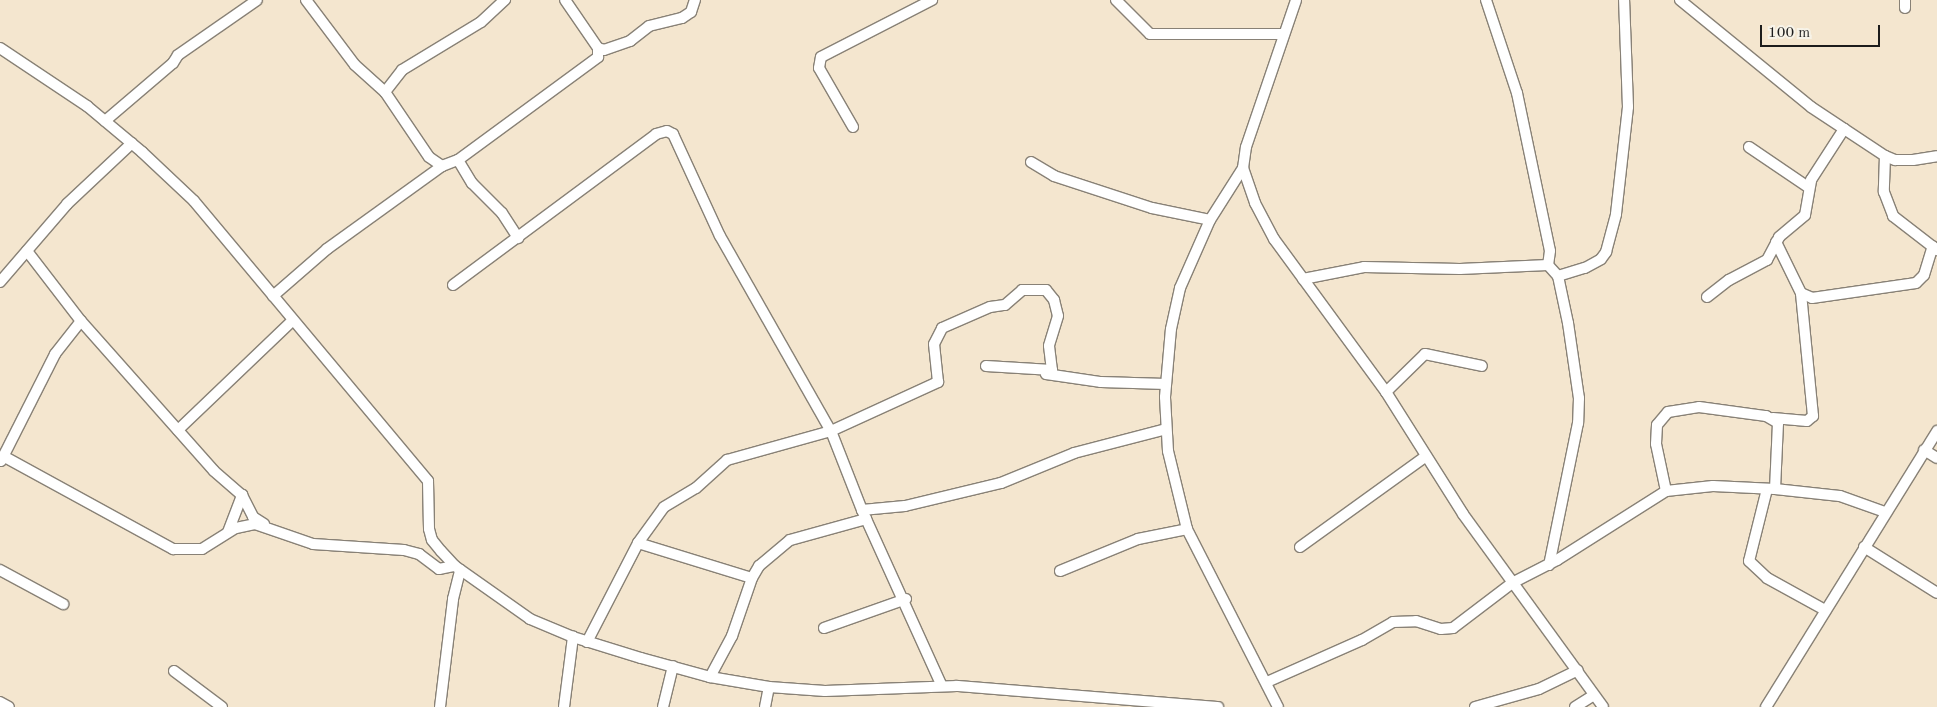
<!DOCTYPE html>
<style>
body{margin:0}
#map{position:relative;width:1937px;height:707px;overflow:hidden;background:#f4e6cf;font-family:"Old Standard TT",serif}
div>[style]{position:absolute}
.roads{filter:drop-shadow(1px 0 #888176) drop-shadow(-1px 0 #888176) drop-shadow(0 1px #888176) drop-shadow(0 -1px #888176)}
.minor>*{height:10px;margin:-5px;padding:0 5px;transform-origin:5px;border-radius:5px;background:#fff}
span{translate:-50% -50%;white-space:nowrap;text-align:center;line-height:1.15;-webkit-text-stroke:4px #f7f3e8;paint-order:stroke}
.scale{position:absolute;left:1760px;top:25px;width:120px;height:22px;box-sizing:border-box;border:2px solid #1c1c1c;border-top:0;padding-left:6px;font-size:15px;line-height:18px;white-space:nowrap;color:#1c1c1c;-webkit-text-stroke:4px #f7f3e8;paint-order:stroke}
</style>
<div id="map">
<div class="roads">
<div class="minor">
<div style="left:306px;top:0;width:81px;rotate:53deg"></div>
<div style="left:355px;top:65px;width:40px;rotate:42deg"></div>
<div style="left:385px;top:92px;width:78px;rotate:55.9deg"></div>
<div style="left:429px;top:157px;width:16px;rotate:35deg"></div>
<div style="left:442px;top:166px;width:17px;rotate:-21deg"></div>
<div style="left:458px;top:160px;width:27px;rotate:59deg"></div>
<div style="left:472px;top:183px;width:42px;rotate:45deg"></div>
<div style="left:502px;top:213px;width:30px;rotate:57deg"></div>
<div style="left:1116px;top:0;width:48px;rotate:45deg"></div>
<div style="left:1150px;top:34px;width:134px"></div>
<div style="left:1486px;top:0;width:98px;rotate:71.6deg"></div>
<div style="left:1517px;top:93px;width:161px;rotate:78.2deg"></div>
<div style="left:1550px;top:251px;width:14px;rotate:98deg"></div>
<div style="left:1548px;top:265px;width:15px;rotate:48deg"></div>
<div style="left:1558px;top:276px;width:48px;rotate:78deg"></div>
<div style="left:1568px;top:323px;width:76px;rotate:81.7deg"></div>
<div style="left:1579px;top:398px;width:25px;rotate:92deg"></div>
<div style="left:1578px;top:423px;width:145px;rotate:101.5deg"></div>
<div style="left:1680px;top:0;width:169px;rotate:39.2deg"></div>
<div style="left:1811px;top:107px;width:89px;rotate:33.5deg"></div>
<div style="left:1885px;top:156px;width:11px;rotate:22deg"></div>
<div style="left:1895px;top:160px;width:18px"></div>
<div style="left:1913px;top:160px;width:24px;rotate:-9deg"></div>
<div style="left:1905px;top:0;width:8px;rotate:90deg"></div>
<div style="left:0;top:48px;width:105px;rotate:33.7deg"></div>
<div style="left:87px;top:106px;width:72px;rotate:39.9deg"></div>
<div style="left:142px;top:152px;width:71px;rotate:43.3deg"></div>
<div style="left:194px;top:201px;width:365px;rotate:50.1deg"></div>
<div style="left:428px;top:481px;width:48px;rotate:88.8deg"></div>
<div style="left:429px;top:529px;width:11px;rotate:75deg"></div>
<div style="left:432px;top:540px;width:14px;rotate:51deg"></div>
<div style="left:441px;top:551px;width:21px;rotate:47deg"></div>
<div style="left:455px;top:566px;width:92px;rotate:35.2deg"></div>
<div style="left:530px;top:619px;width:47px;rotate:22.7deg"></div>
<div style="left:573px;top:637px;width:71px;rotate:17.2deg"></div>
<div style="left:641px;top:658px;width:72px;rotate:15.4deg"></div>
<div style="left:710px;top:677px;width:60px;rotate:9.6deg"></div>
<div style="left:769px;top:687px;width:56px;rotate:4.1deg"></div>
<div style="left:825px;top:691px;width:132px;rotate:-2.2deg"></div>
<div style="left:957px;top:686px;width:262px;rotate:4.6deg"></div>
<div style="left:598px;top:48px;width:6px;rotate:18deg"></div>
<div style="left:604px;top:50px;width:28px;rotate:-19deg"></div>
<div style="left:630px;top:41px;width:24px;rotate:-38deg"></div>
<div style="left:649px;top:26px;width:34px;rotate:-14deg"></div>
<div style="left:682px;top:18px;width:11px;rotate:-34deg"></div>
<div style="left:691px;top:12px;width:13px;rotate:-72deg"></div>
<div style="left:385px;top:92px;width:28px;rotate:-52deg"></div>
<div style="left:402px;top:70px;width:92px;rotate:-31.3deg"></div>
<div style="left:481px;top:22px;width:33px;rotate:-43deg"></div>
<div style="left:105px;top:121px;width:89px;rotate:-40.5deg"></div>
<div style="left:173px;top:63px;width:9px;rotate:-58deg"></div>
<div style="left:178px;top:55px;width:96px;rotate:-34.8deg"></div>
<div style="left:853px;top:127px;width:68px;rotate:-120deg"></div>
<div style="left:819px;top:68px;width:11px;rotate:-80deg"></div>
<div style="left:821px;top:57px;width:125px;rotate:-27.2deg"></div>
<div style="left:1749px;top:147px;width:71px;rotate:34.1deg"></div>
<div style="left:1885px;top:156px;width:36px;rotate:92deg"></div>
<div style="left:1884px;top:192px;width:26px;rotate:69deg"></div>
<div style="left:1893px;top:216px;width:56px;rotate:37.7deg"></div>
<div style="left:458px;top:160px;width:174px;rotate:-36.3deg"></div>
<div style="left:598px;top:57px;width:9px;rotate:-90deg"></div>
<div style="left:598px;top:48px;width:58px;rotate:-124.5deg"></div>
<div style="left:1031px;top:162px;width:27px;rotate:31deg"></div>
<div style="left:1054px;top:176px;width:103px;rotate:18.1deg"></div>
<div style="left:1152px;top:208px;width:59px;rotate:11.7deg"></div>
<div style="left:1243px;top:168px;width:37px;rotate:71deg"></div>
<div style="left:1255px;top:203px;width:41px;rotate:62.2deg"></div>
<div style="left:1274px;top:239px;width:190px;rotate:53.8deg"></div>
<div style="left:1386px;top:392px;width:144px;rotate:57.7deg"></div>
<div style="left:1463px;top:514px;width:238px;rotate:54deg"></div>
<div style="left:1776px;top:242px;width:57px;rotate:63.9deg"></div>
<div style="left:1801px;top:293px;width:12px;rotate:24deg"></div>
<div style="left:1812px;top:298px;width:105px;rotate:-8.2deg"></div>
<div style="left:1916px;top:283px;width:11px;rotate:-45deg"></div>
<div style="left:1924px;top:275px;width:30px;rotate:-73deg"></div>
<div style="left:27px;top:251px;width:88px;rotate:52.4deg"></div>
<div style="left:81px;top:321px;width:200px;rotate:48.4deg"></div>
<div style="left:214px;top:471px;width:37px;rotate:41deg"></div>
<div style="left:242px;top:495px;width:25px;rotate:63deg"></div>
<div style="left:253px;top:517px;width:13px;rotate:32deg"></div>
<div style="left:1558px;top:276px;width:28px;rotate:-17deg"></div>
<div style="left:1585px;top:268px;width:18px;rotate:-29deg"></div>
<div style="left:1601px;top:259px;width:9px;rotate:-54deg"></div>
<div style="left:1606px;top:252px;width:39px;rotate:-75deg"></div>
<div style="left:1616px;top:214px;width:108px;rotate:-83.6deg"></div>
<div style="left:1628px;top:107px;width:107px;rotate:-92.1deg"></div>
<div style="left:1303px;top:279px;width:62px;rotate:-11.1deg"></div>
<div style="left:1364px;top:267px;width:96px;rotate:1.2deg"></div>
<div style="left:1460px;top:269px;width:88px;rotate:-2.6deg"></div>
<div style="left:0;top:282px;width:103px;rotate:-49.3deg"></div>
<div style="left:67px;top:204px;width:89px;rotate:-43.2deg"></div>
<div style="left:453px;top:285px;width:253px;rotate:-36.6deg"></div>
<div style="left:656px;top:134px;width:11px;rotate:-15deg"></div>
<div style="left:667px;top:131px;width:7px;rotate:27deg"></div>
<div style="left:673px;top:134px;width:112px;rotate:65.3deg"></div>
<div style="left:720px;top:236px;width:224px;rotate:60.4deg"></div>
<div style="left:831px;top:431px;width:85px;rotate:68.6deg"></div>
<div style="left:862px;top:510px;width:193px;rotate:65.6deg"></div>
<div style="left:273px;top:296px;width:72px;rotate:-41deg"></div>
<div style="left:327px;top:249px;width:142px;rotate:-35.8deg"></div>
<div style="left:1707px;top:297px;width:28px;rotate:-38deg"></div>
<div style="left:1729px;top:280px;width:43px;rotate:-27.8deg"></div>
<div style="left:1767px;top:260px;width:26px;rotate:-62deg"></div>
<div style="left:1779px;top:237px;width:34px;rotate:-40deg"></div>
<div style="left:1805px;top:215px;width:36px;rotate:-80deg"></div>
<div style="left:1811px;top:180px;width:61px;rotate:-57.1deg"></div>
<div style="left:986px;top:366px;width:66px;rotate:3.5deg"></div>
<div style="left:1052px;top:370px;width:7px;rotate:146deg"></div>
<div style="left:1046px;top:374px;width:56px;rotate:8.3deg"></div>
<div style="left:1101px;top:382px;width:65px;rotate:1.8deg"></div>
<div style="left:1386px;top:392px;width:54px;rotate:-44.3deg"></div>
<div style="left:1425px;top:354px;width:58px;rotate:11.9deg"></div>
<div style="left:1773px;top:418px;width:34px;rotate:5deg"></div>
<div style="left:1807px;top:421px;width:8px;rotate:-40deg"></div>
<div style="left:1813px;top:416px;width:124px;rotate:-95.6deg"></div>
<div style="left:178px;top:430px;width:159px;rotate:-43.7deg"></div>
<div style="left:1924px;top:450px;width:15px;rotate:32deg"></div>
<div style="left:3px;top:456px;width:194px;rotate:28.7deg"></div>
<div style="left:173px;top:549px;width:29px"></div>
<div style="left:202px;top:549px;width:40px;rotate:-32deg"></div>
<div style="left:236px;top:528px;width:19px;rotate:-12deg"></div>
<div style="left:255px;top:524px;width:61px;rotate:19deg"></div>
<div style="left:313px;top:544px;width:91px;rotate:3.8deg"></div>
<div style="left:404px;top:550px;width:16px;rotate:15deg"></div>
<div style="left:419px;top:554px;width:25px;rotate:37deg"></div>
<div style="left:439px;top:569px;width:16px;rotate:-11deg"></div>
<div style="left:1px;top:461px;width:120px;rotate:-63.2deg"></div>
<div style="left:55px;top:354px;width:42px;rotate:-51.8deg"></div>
<div style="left:1767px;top:489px;width:74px;rotate:104deg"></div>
<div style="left:1749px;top:561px;width:25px;rotate:43deg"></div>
<div style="left:1767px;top:578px;width:66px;rotate:28.9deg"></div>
<div style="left:1666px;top:491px;width:48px;rotate:-102deg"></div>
<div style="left:1656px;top:444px;width:19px;rotate:-87deg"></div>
<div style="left:1657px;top:425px;width:17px;rotate:-50deg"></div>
<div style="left:1668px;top:412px;width:31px;rotate:-9deg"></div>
<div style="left:1699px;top:407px;width:68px;rotate:7.7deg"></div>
<div style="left:1766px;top:416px;width:14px;rotate:30deg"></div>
<div style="left:1778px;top:423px;width:66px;rotate:92.6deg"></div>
<div style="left:862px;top:510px;width:43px;rotate:-5.3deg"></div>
<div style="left:905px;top:506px;width:99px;rotate:-13.5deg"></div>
<div style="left:1001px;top:483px;width:79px;rotate:-22.3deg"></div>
<div style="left:1074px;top:453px;width:95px;rotate:-14.6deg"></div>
<div style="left:228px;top:532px;width:40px;rotate:-69deg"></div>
<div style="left:638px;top:543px;width:119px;rotate:17.1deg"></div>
<div style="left:1300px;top:547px;width:155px;rotate:-35.8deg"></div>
<div style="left:1864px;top:547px;width:86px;rotate:32.2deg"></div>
<div style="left:0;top:570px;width:72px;rotate:28.4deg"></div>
<div style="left:1060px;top:571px;width:84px;rotate:-22.3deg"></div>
<div style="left:1138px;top:539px;width:50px;rotate:-11.5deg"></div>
<div style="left:824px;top:628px;width:87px;rotate:-19.5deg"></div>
<div style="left:587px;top:642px;width:111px;rotate:-62.7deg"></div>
<div style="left:638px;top:543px;width:44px;rotate:-54.2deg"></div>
<div style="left:664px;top:507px;width:37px;rotate:-31deg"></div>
<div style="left:696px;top:488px;width:42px;rotate:-42.1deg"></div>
<div style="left:727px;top:460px;width:108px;rotate:-15.6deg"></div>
<div style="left:831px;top:431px;width:118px;rotate:-24.6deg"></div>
<div style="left:938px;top:382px;width:38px;rotate:-96deg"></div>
<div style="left:934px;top:344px;width:18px;rotate:-63deg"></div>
<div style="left:942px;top:328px;width:52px;rotate:-23.6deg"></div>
<div style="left:990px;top:307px;width:15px;rotate:-8deg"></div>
<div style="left:1005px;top:305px;width:23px;rotate:-41deg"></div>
<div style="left:1022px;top:290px;width:24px"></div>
<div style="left:1046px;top:290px;width:13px;rotate:51deg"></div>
<div style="left:1054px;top:300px;width:16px;rotate:76deg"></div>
<div style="left:1058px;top:316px;width:31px;rotate:107deg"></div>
<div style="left:1049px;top:346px;width:24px;rotate:83deg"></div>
<div style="left:174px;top:671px;width:60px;rotate:36.9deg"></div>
<div style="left:710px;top:677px;width:47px;rotate:-61.8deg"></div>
<div style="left:732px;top:636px;width:61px;rotate:-71deg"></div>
<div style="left:752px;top:578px;width:14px;rotate:-60deg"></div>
<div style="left:759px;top:566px;width:40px;rotate:-40deg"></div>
<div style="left:790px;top:540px;width:79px;rotate:-15.4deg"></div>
<div style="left:1267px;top:682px;width:104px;rotate:-23.9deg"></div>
<div style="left:1362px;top:640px;width:36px;rotate:-30deg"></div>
<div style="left:1393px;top:622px;width:23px;rotate:-2deg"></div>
<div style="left:1416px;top:621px;width:26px;rotate:18deg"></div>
<div style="left:1441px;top:629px;width:12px;rotate:-5deg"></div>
<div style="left:1453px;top:628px;width:74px;rotate:-37.3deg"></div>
<div style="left:1512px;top:583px;width:51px;rotate:-27.1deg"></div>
<div style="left:1557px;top:560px;width:129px;rotate:-32.3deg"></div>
<div style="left:1666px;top:491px;width:47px;rotate:-6.1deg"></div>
<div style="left:1713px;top:486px;width:62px;rotate:2.8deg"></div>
<div style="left:1775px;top:489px;width:65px;rotate:6.1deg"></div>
<div style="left:1840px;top:496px;width:48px;rotate:19.6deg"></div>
<div style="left:0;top:702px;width:10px;rotate:29deg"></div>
<div style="left:440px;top:707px;width:109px;rotate:-83.1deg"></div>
<div style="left:453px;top:599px;width:30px;rotate:-76deg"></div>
<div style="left:564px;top:707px;width:71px;rotate:-82.7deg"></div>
<div style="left:663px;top:707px;width:42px;rotate:-76.3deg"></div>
<div style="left:765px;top:707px;width:20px;rotate:-79deg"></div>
<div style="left:1278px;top:707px;width:200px;rotate:-117.1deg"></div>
<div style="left:1187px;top:529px;width:80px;rotate:-103.7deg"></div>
<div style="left:1168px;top:451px;width:54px;rotate:-93.2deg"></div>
<div style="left:1165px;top:397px;width:68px;rotate:-85deg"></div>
<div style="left:1171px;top:329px;width:42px;rotate:-77.6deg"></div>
<div style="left:1180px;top:288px;width:74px;rotate:-66.2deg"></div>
<div style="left:1210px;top:220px;width:62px;rotate:-57.6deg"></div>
<div style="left:1243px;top:168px;width:21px;rotate:-82deg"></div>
<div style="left:1246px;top:147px;width:155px;rotate:-71.2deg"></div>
<div style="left:1475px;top:707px;width:66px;rotate:-15.7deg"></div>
<div style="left:1539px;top:689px;width:43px;rotate:-26deg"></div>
<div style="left:1575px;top:707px;width:22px;rotate:-32deg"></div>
<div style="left:1766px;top:707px;width:325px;rotate:-58.2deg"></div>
</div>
</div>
<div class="scale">100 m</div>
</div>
